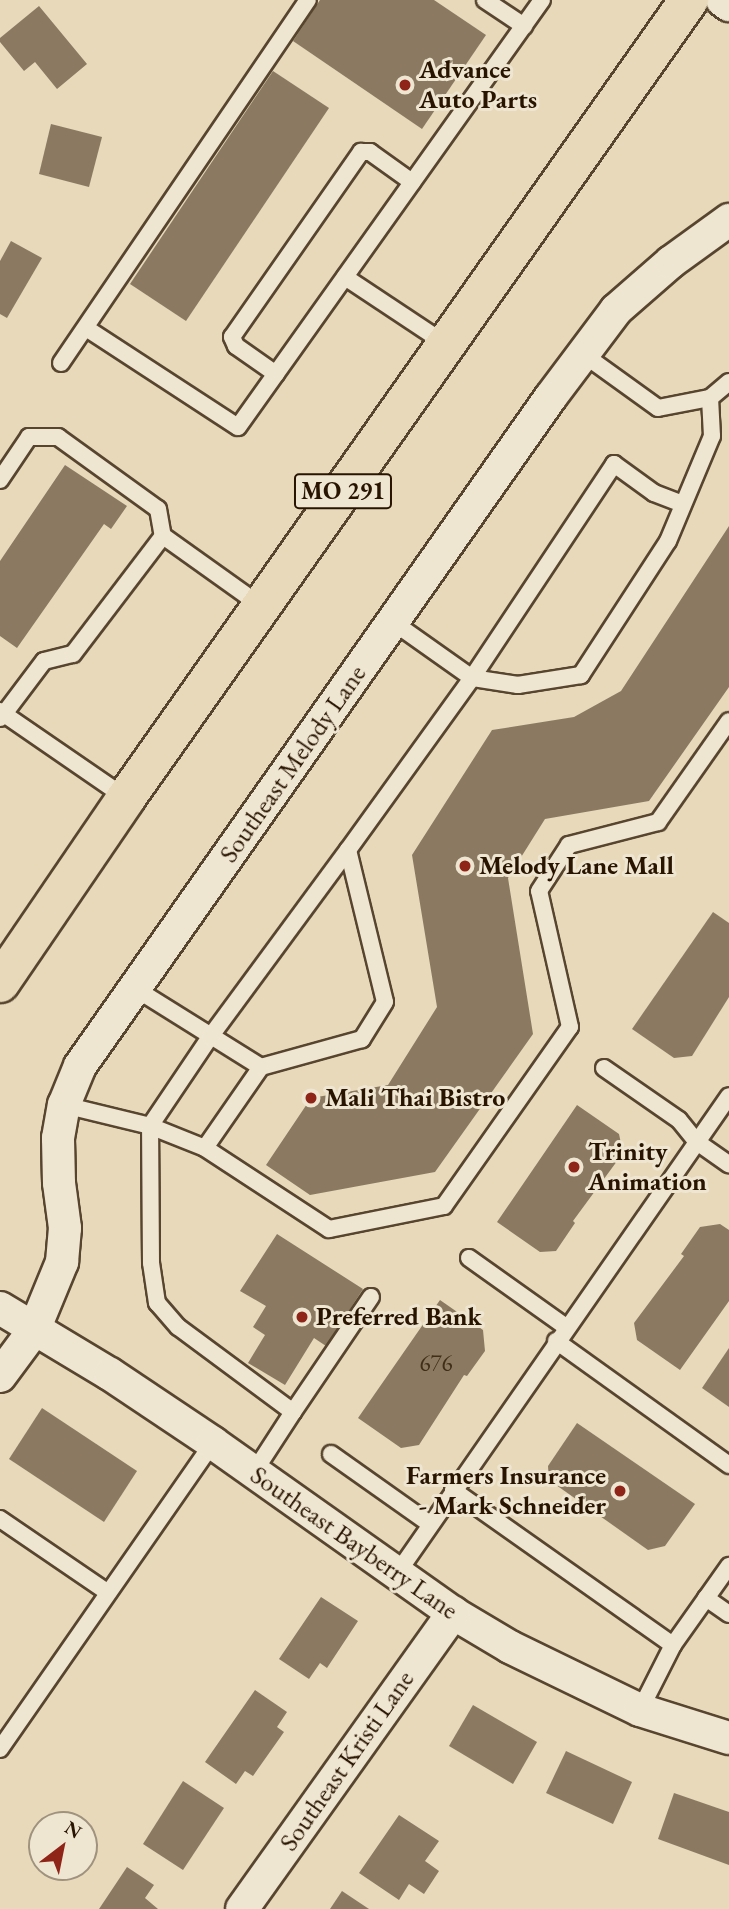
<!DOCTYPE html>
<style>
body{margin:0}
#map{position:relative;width:729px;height:1909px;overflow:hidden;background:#e7d9ba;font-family:"EB Garamond",serif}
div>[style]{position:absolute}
.building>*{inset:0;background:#8b7a61}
.roads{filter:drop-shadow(2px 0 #58452f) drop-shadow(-2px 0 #58452f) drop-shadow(0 2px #58452f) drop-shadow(0 -2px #58452f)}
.lane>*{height:16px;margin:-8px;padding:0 8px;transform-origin:8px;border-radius:8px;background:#efe6d2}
.street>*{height:32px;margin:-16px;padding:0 16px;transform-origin:16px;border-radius:16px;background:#efe6d2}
.primary>*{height:38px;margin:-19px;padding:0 19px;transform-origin:19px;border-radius:19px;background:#e7d9ba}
.dots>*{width:19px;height:19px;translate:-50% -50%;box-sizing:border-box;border:4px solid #efe6d2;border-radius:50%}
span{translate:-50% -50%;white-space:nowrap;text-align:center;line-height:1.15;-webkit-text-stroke:6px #efe6d2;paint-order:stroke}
.number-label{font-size:23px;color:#412e19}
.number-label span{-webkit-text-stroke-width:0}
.shield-label span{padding:2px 5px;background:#efe6d2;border:2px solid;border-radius:5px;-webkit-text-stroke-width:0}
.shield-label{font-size:24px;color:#281401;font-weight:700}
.poi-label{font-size:26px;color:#281401;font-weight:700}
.left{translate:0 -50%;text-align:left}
.right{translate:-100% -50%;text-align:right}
.street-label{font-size:26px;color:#281401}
.north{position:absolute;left:28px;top:1811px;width:70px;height:70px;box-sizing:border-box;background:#efe6d2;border:2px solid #9f927e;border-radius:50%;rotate:32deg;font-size:19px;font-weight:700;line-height:28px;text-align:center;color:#281401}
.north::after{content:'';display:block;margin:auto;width:24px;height:32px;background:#8f2418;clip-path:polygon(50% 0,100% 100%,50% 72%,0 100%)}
</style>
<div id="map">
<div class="building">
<div style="clip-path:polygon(320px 0,434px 0,486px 35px,422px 129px,293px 41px)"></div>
<div style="clip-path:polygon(39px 6px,87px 64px,57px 89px,35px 62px,24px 71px,0 42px,0 38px)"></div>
<div style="clip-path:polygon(273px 71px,329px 108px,186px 321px,130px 284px)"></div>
<div style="clip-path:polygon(51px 124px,102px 137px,89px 187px,39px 174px)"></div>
<div style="clip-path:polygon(11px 241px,42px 258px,7px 318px,0 314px,0 261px)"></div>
<div style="clip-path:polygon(65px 465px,127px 506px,111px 529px,104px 524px,17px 648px,0 636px,0 561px)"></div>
<div style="clip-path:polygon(729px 526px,729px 687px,649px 801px,545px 819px,508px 878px,533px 1034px,435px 1172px,310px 1195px,266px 1165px,311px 1098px,388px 1085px,437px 1007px,412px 855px,492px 730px,574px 717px,621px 691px)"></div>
<div style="clip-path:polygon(713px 912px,729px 923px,729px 997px,692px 1056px,674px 1058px,632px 1029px)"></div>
<div style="clip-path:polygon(577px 1105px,619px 1134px,623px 1153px,573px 1221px,575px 1223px,556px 1251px,540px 1252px,497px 1222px)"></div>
<div style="clip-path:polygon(720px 1224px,729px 1230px,729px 1301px,680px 1370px,637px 1340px,634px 1323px,684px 1256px,681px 1254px,700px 1227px)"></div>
<div style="clip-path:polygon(277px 1234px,363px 1289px,326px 1346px,314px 1338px,285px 1385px,248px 1363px,265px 1335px,253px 1327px,266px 1306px,240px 1291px)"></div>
<div style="clip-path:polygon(440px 1300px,483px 1330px,485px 1351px,467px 1376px,464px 1375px,419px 1445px,401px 1448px,358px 1418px)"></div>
<div style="clip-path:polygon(729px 1348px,729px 1407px,702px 1388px)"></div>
<div style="clip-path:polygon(42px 1408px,137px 1471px,104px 1522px,9px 1459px)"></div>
<div style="clip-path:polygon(577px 1423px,695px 1504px,665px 1546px,648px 1550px,549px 1480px,548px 1466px)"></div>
<div style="clip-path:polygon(321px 1597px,358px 1621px,327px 1668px,320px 1663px,309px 1679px,279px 1659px)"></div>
<div style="clip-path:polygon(255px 1690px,287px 1712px,277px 1727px,284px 1732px,253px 1776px,245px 1771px,236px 1784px,205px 1762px)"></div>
<div style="clip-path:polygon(473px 1705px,537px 1742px,513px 1784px,449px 1746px)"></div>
<div style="clip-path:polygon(566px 1751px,632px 1782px,613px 1824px,546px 1793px)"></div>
<div style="clip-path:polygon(183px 1781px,224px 1808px,183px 1870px,143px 1844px)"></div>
<div style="clip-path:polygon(674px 1793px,729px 1812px,729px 1865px,658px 1839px)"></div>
<div style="clip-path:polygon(399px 1815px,439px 1841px,425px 1861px,439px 1871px,424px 1894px,409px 1884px,399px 1900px,359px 1873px)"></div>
<div style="clip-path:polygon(127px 1867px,154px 1885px,145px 1898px,158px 1909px,99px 1909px)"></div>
<div style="clip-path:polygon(342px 1891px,369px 1909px,330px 1909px)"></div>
</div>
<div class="roads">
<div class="lane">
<div style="left:485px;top:0;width:47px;rotate:33.7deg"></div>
<div style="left:345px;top:277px;width:121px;rotate:33.6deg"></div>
<div style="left:86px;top:328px;width:181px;rotate:33.1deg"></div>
<div style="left:238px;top:427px;width:524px;rotate:-54.55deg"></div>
<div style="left:583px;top:354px;width:92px;rotate:35.8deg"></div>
<div style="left:658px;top:408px;width:53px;rotate:-10.9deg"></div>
<div style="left:61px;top:363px;width:439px;rotate:-55.8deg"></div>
<div style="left:276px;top:374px;width:49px;rotate:-145deg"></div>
<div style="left:236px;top:346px;width:10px;rotate:-114deg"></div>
<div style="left:232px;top:337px;width:226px;rotate:-55.1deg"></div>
<div style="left:361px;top:152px;width:9px"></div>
<div style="left:370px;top:152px;width:52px;rotate:35.5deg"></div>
<div style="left:729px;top:382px;width:25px;rotate:140deg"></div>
<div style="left:710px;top:398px;width:38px;rotate:87deg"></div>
<div style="left:712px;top:436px;width:114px;rotate:112.7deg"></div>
<div style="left:668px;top:541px;width:160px;rotate:123deg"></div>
<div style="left:581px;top:675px;width:64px;rotate:171deg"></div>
<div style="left:518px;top:685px;width:47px;rotate:-171.3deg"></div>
<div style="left:472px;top:678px;width:212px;rotate:125.8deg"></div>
<div style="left:348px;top:850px;width:156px;rotate:76.3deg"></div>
<div style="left:385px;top:1002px;width:44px;rotate:121.9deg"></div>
<div style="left:362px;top:1039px;width:105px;rotate:164.5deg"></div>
<div style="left:261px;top:1067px;width:98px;rotate:124.7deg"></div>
<div style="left:205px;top:1148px;width:148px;rotate:33.2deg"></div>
<div style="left:329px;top:1229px;width:117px;rotate:-11.3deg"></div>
<div style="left:444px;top:1206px;width:219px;rotate:-54.9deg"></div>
<div style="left:570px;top:1027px;width:139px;rotate:-102.8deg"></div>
<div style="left:539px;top:891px;width:55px;rotate:-56.9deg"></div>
<div style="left:569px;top:845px;width:92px;rotate:-14.5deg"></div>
<div style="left:658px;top:822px;width:123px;rotate:-54.9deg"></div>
<div style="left:0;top:480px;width:52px;rotate:-56deg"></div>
<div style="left:29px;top:437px;width:29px"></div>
<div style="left:58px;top:437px;width:123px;rotate:35.8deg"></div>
<div style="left:158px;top:509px;width:27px;rotate:80deg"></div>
<div style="left:163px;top:536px;width:120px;rotate:35.5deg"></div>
<div style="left:393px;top:622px;width:97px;rotate:35.3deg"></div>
<div style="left:472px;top:678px;width:257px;rotate:-56.4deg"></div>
<div style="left:614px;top:464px;width:49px;rotate:35.9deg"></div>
<div style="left:654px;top:493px;width:30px;rotate:21deg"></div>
<div style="left:0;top:711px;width:5px;rotate:37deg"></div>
<div style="left:4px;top:714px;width:66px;rotate:-53deg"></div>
<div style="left:44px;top:661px;width:30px;rotate:-14deg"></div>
<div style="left:73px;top:654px;width:148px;rotate:-52.7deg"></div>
<div style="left:0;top:718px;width:6px;rotate:-45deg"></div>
<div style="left:4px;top:714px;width:148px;rotate:34.5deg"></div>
<div style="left:136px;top:989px;width:147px;rotate:32deg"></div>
<div style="left:604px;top:1068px;width:91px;rotate:34.7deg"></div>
<div style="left:679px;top:1120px;width:28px;rotate:51deg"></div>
<div style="left:697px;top:1142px;width:39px;rotate:35deg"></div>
<div style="left:64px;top:1105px;width:89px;rotate:13.7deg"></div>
<div style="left:150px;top:1126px;width:59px;rotate:21.8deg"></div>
<div style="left:469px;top:1258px;width:119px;rotate:35.4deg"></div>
<div style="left:556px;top:1341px;width:213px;rotate:35.6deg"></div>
<div style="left:293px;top:1412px;width:139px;rotate:-55.9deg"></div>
<div style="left:331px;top:1454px;width:121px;rotate:35.3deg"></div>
<div style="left:254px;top:1472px;width:72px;rotate:-57deg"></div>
<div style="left:293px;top:1412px;width:143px;rotate:-143.5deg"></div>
<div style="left:178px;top:1327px;width:32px;rotate:-131deg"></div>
<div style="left:157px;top:1303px;width:40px;rotate:-98.5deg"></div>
<div style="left:151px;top:1263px;width:137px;rotate:-90.4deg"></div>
<div style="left:150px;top:1126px;width:107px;rotate:-56deg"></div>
<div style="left:210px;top:1037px;width:232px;rotate:-53.6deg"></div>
<div style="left:453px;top:1490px;width:269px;rotate:35.2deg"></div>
<div style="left:0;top:1519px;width:130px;rotate:34.3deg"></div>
<div style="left:396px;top:1575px;width:583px;rotate:-55.19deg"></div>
<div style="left:706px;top:1598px;width:28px;rotate:35deg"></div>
<div style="left:640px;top:1710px;width:73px;rotate:-63.1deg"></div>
<div style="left:673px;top:1645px;width:97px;rotate:-54.7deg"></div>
<div style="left:0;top:1749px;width:373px;rotate:-55.2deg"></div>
</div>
<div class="street">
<div style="left:722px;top:0;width:9px;rotate:36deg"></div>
<div style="left:0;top:1308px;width:128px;rotate:31deg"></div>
<div style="left:110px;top:1374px;width:124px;rotate:33.8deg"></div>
<div style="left:213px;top:1443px;width:294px;rotate:35.3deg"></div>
<div style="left:453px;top:1613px;width:66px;rotate:30.8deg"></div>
<div style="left:510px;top:1647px;width:144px;rotate:25.9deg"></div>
<div style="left:640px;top:1710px;width:93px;rotate:17.5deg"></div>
<div style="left:0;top:1376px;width:57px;rotate:-53.5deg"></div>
<div style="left:34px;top:1330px;width:74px;rotate:-67.6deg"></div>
<div style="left:62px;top:1262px;width:34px;rotate:-85deg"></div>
<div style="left:65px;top:1228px;width:45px;rotate:-97.6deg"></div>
<div style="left:59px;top:1183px;width:45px;rotate:-91.3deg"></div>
<div style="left:58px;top:1138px;width:34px;rotate:-80deg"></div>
<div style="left:64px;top:1105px;width:42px;rotate:-67.7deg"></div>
<div style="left:80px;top:1066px;width:817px;rotate:-54.87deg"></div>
<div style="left:550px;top:398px;width:110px;rotate:-53.1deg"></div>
<div style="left:616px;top:310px;width:73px;rotate:-41.1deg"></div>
<div style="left:671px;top:262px;width:72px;rotate:-35.9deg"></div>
<div style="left:242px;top:1909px;width:364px;rotate:-54.5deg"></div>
</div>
<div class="primary">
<div style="left:0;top:983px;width:224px;rotate:-55.7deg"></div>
<div style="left:126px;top:798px;width:977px;rotate:-54.8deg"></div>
</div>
</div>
<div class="dots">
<div style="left:405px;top:85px;background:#8f2418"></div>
<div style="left:465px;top:866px;background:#8f2418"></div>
<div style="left:311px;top:1098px;background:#8f2418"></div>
<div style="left:574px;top:1167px;background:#8f2418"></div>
<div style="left:302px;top:1317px;background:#8f2418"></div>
<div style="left:620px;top:1491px;background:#8f2418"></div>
</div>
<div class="number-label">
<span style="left:436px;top:1363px">676</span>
</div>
<div class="shield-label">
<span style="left:343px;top:491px">MO 291</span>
</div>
<div class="poi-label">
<span class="left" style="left:419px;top:85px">Advance<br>Auto Parts</span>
<span class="left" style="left:479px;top:866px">Melody Lane Mall</span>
<span class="left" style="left:325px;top:1098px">Mali Thai Bistro</span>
<span class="left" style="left:588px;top:1167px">Trinity<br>Animation</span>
<span class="left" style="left:316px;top:1317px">Preferred Bank</span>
<span class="right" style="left:606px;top:1491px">Farmers Insurance<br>- Mark Schneider</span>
</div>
<div class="street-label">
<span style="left:293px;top:764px;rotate:-55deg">Southeast Melody Lane</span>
<span style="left:354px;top:1543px;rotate:35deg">Southeast Bayberry Lane</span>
<span style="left:347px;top:1761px;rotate:-55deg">Southeast Kristi Lane</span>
</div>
<div class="north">N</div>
</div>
